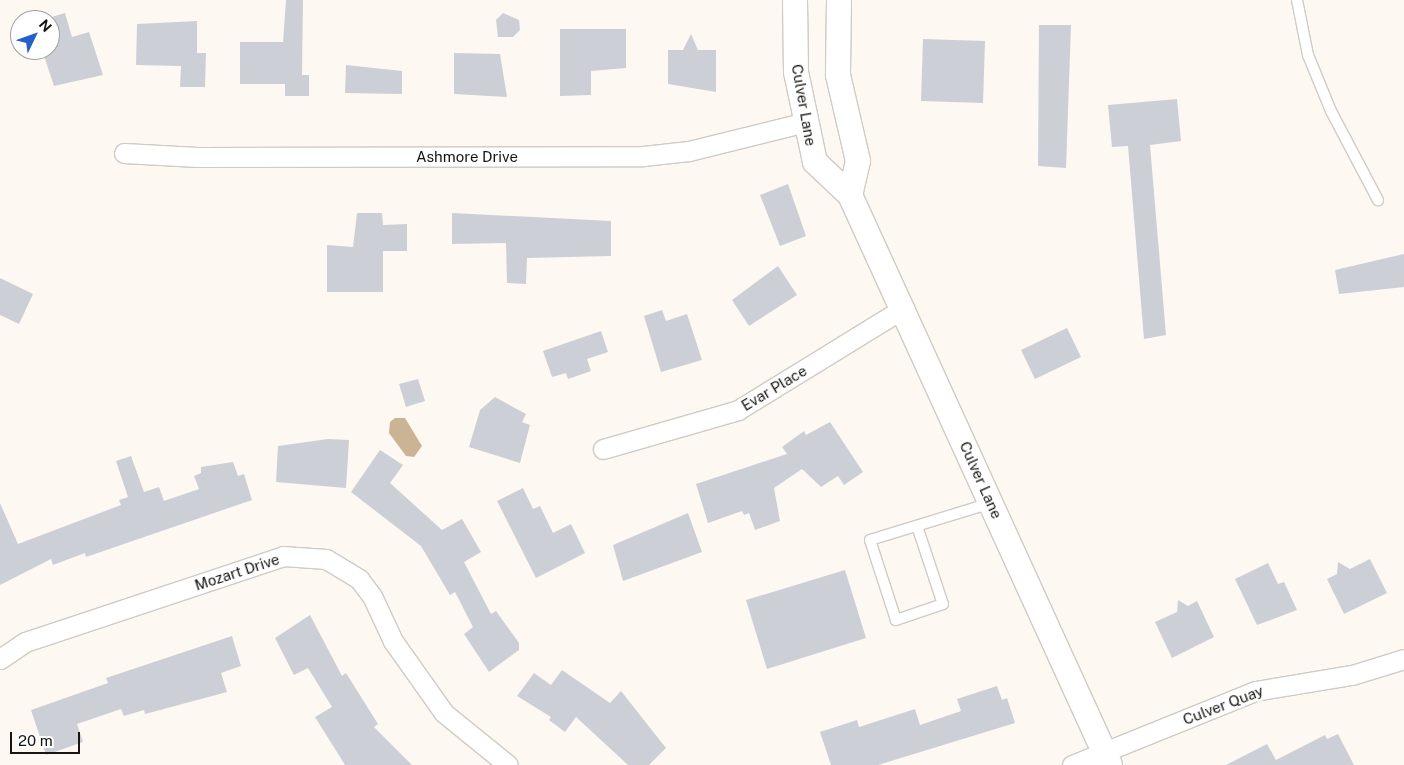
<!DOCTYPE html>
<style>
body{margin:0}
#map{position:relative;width:1404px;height:765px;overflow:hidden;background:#fdf9f2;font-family:"Public Sans",sans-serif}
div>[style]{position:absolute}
.water>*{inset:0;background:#cbb493}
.building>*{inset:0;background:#cccfd5}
.roads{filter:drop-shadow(1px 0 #cfcbc5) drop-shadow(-1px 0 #cfcbc5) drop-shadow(0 1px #cfcbc5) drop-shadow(0 -1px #cfcbc5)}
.service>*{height:10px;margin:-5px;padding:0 5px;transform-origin:5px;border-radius:5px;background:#fff}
.minor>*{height:19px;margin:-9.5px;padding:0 9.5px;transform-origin:9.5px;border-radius:9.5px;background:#fff}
.tertiary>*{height:24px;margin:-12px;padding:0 12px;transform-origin:12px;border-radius:12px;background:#fff}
span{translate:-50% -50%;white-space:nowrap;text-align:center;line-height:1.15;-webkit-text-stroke:5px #fff;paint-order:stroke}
.street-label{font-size:15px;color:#161513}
.north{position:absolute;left:10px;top:10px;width:50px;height:50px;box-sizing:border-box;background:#fff;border:1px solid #a2a1a1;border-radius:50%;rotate:48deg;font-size:14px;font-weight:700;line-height:20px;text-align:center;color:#161513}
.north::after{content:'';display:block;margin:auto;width:18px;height:22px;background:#265ecb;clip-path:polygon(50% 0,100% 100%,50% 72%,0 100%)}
.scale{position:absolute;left:10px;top:732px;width:70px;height:22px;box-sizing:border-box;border:2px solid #161513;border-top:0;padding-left:6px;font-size:15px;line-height:18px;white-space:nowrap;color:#161513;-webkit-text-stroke:4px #fff;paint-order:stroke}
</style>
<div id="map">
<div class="water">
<div style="clip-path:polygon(395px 418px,405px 418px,422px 446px,414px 457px,406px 456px,389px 433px,390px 422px)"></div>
</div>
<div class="building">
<div style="clip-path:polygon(286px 0,303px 0,302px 75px,309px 75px,309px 96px,285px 96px,285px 84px,240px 84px,240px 42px,283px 42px)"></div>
<div style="clip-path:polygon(65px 13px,72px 37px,89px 32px,103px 75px,54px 86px,42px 50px,50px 50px,50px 20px,42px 20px)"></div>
<div style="clip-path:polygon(503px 13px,519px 20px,520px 30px,513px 37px,498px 37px,496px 20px)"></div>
<div style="clip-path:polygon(197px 21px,197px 53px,206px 53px,205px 87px,180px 87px,181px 66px,136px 65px,137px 24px)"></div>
<div style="clip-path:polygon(1039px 25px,1071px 25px,1066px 168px,1038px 166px)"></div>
<div style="clip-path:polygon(560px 29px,626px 29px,626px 68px,591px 71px,591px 95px,560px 96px)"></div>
<div style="clip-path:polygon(691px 34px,698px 50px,716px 50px,716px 92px,668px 84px,668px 50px,683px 50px)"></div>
<div style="clip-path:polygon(923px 39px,985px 41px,983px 103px,921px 101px)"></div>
<div style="clip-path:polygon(454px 53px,500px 54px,507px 97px,454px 94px)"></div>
<div style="clip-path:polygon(346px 65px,402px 71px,402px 94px,345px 93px)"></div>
<div style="clip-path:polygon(1177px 99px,1181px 141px,1150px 145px,1166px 335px,1144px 339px,1128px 146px,1112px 147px,1108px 105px)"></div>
<div style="clip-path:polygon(788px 184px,806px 236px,780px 246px,760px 195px)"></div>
<div style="clip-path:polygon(357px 213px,382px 213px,383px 225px,407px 224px,407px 251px,383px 251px,383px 292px,327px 292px,327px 245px,353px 247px)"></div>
<div style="clip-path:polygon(452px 213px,611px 221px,611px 256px,527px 258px,526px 284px,507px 283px,506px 243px,452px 244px)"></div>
<div style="clip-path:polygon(1404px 254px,1404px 287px,1339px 294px,1335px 270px)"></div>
<div style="clip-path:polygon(778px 266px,797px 295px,749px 326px,732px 300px)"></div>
<div style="clip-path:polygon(0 278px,33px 294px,19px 324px,0 315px)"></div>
<div style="clip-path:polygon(662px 310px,666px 321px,687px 314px,702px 360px,661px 372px,644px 316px)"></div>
<div style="clip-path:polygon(1067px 328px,1081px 357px,1035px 379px,1021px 350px)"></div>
<div style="clip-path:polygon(601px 331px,608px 352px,587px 359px,591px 371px,568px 379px,566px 373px,552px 377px,543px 351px)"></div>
<div style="clip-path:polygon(418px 379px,425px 401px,406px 407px,399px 384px)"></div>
<div style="clip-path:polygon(495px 397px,526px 414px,522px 422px,530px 425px,520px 463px,469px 447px,480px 410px)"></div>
<div style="clip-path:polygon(830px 422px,863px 472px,844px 485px,838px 476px,821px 487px,802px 469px,774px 488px,780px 521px,755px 530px,749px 513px,744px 515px,742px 511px,708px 523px,696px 484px,787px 454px,782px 447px,804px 431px,806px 435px)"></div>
<div style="clip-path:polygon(328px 439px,349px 440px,346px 488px,276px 482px,278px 446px)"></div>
<div style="clip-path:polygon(380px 450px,403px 465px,390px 483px,442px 530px,462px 519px,481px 552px,464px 562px,491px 614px,496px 611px,519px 643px,519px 650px,489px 672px,464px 634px,473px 627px,455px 592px,450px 595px,421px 546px,351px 492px)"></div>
<div style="clip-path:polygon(131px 456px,144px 492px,159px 487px,164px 501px,199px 489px,194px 476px,201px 473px,201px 467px,233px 462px,238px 476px,244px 474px,252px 500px,86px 557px,85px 553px,53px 565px,51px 559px,0 585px,0 503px,18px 544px,121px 505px,119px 500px,128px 497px,116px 461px)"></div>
<div style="clip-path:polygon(523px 488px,533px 509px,540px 506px,553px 533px,571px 524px,585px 553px,536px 578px,497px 501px)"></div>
<div style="clip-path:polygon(688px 513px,702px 552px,623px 581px,613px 545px)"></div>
<div style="clip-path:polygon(1370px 559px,1387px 593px,1344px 614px,1327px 579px,1337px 574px,1338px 562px,1350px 569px)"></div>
<div style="clip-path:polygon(1268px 563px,1278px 584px,1284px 582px,1297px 610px,1257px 625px,1235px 579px)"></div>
<div style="clip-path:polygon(845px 570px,866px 638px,767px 669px,746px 600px)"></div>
<div style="clip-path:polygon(1178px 600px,1188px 606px,1197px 601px,1214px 637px,1172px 658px,1155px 622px,1177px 612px)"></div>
<div style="clip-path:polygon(310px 615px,342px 676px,346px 673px,378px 724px,374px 727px,412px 765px,345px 765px,315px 717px,332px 707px,308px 668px,294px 675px,275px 638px)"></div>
<div style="clip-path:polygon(232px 636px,241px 666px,221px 673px,227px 692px,145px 714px,144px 710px,124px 716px,121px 709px,77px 724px,83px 742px,46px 755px,31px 710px,108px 683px,106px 678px)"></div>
<div style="clip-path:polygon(562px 670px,610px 703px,621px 691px,666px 748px,649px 765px,628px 765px,576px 717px,565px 732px,549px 720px,551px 717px,517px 696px,534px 673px,551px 685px)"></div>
<div style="clip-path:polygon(997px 686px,1002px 700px,1007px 698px,1015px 723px,878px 765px,831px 765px,820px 732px,857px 720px,859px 727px,915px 709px,920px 725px,961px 711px,957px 699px)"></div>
<div style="clip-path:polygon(1338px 734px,1354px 765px,1226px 765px,1267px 744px,1276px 760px,1325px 735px,1327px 739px)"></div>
</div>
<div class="roads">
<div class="service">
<div style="left:1297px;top:0;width:56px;rotate:78.7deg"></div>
<div style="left:1308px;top:55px;width:61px;rotate:67.7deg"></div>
<div style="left:1331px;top:111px;width:101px;rotate:62.2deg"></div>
<div style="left:917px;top:526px;width:82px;rotate:71.6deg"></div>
<div style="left:943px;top:604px;width:50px;rotate:161.2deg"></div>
<div style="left:896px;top:620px;width:84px;rotate:-108deg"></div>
<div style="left:870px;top:540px;width:127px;rotate:-17deg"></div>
</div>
<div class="minor">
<div style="left:124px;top:153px;width:73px;rotate:3.1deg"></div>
<div style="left:197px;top:157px;width:446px;rotate:-0.1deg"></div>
<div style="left:643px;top:156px;width:46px;rotate:-6.2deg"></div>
<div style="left:689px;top:151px;width:121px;rotate:-13.9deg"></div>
<div style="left:603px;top:449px;width:141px;rotate:-16.1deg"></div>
<div style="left:738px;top:410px;width:195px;rotate:-31.6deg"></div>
<div style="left:0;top:659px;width:30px;rotate:-34deg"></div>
<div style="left:25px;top:642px;width:272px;rotate:-18.4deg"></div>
<div style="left:283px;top:556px;width:43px;rotate:4deg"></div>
<div style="left:326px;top:559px;width:39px;rotate:31deg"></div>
<div style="left:359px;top:579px;width:21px;rotate:53deg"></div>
<div style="left:372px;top:596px;width:50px;rotate:65deg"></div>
<div style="left:393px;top:641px;width:88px;rotate:54.7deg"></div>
<div style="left:444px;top:713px;width:82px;rotate:39.1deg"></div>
<div style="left:1072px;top:765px;width:197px;rotate:-22deg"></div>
<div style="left:1255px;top:691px;width:98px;rotate:-9.4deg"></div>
<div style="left:1352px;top:675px;width:54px;rotate:-17.1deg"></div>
</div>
<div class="tertiary">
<div style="left:795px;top:0;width:72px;rotate:89.2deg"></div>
<div style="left:796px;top:72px;width:92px;rotate:78.1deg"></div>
<div style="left:815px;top:162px;width:48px;rotate:43.3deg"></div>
<div style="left:850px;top:195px;width:626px;rotate:65.48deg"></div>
<div style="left:839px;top:0;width:75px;rotate:90.8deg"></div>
<div style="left:838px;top:75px;width:88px;rotate:76.9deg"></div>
<div style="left:858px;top:161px;width:35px;rotate:103deg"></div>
</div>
</div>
<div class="street-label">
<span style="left:804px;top:105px;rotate:80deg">Culver Lane</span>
<span style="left:467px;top:157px">Ashmore Drive</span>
<span style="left:774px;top:388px;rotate:-31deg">Evar Place</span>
<span style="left:981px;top:480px;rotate:66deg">Culver Lane</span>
<span style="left:237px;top:572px;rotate:-18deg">Mozart Drive</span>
<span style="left:1223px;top:705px;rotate:-21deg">Culver Quay</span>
</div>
<div class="north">N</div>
<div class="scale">20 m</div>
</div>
